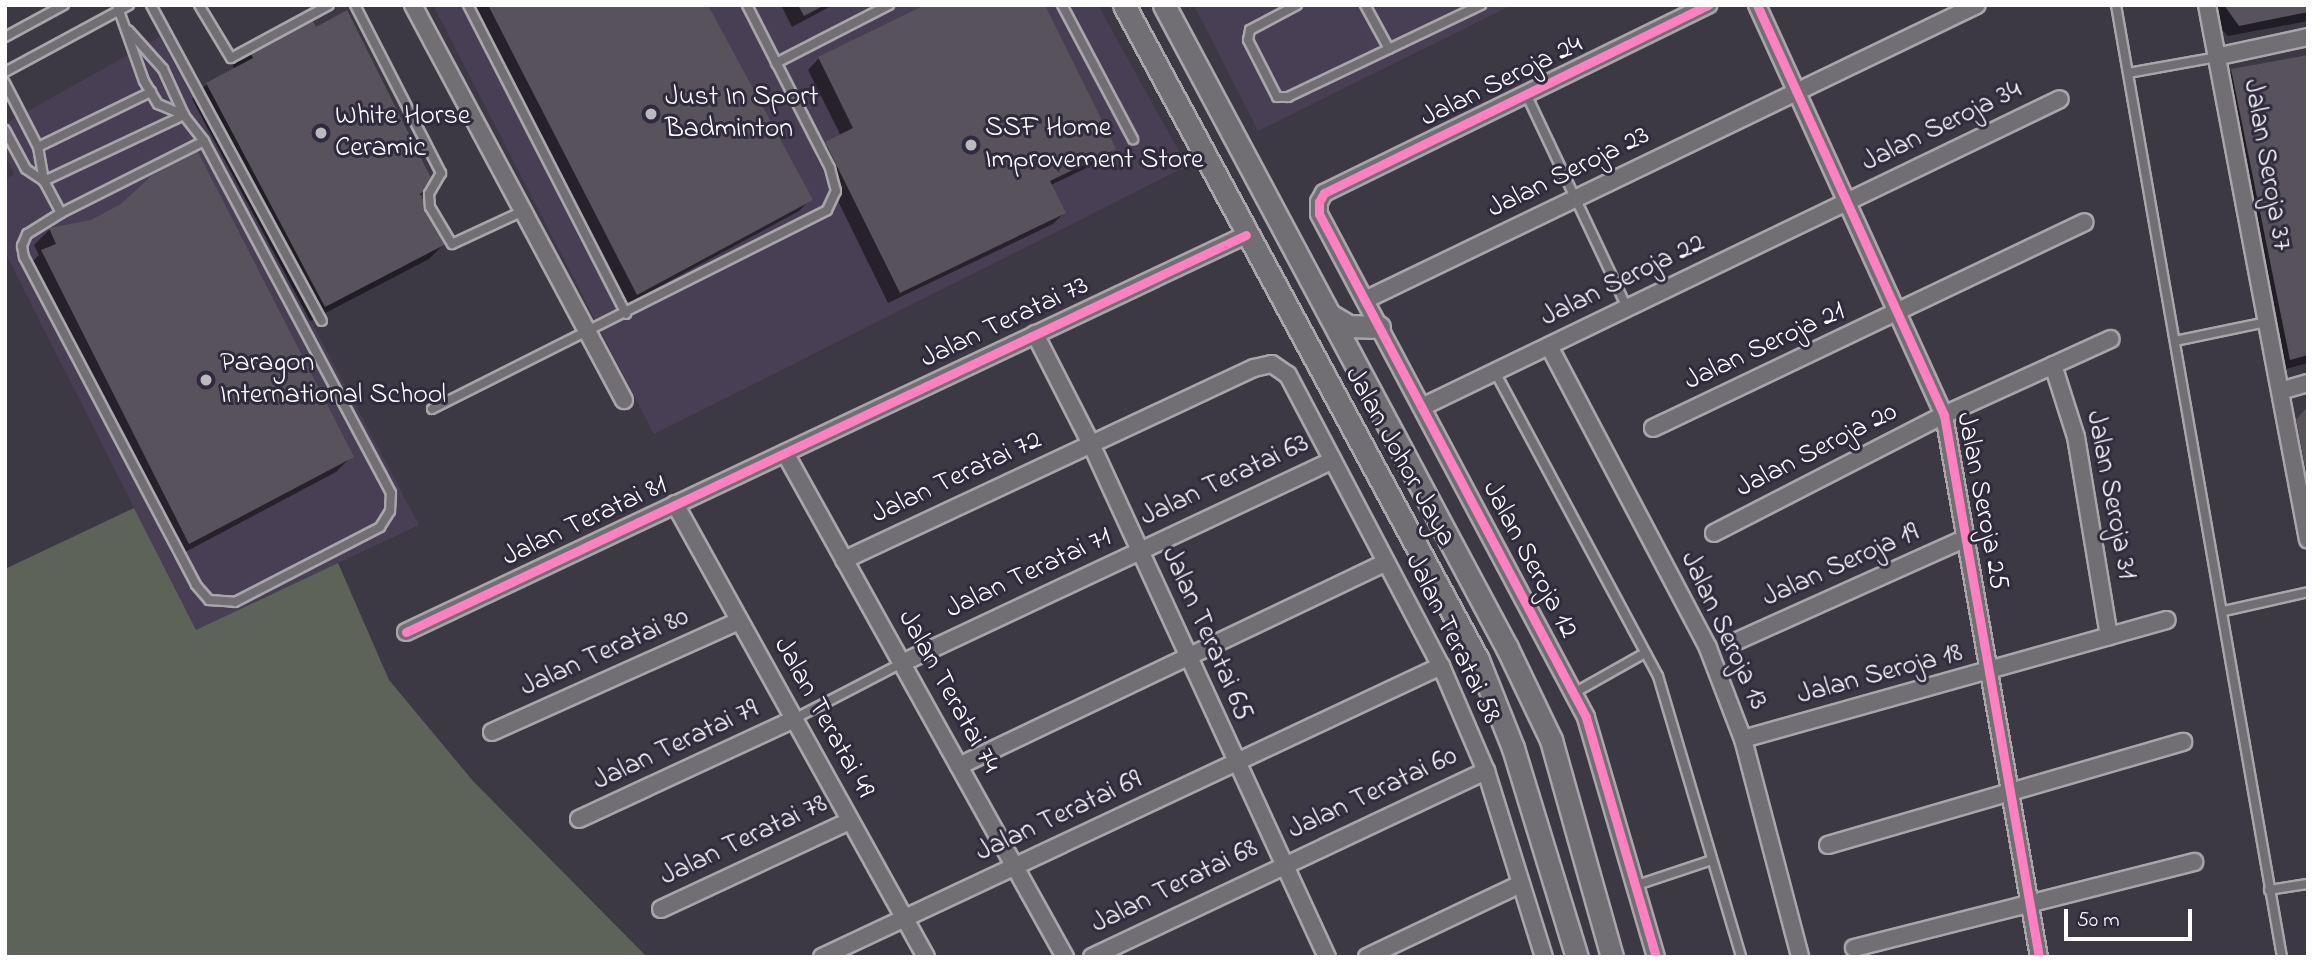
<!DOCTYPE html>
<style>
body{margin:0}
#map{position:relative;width:2313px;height:962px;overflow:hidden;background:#3d3944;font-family:"Indie Flower",sans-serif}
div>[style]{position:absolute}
.built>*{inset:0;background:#493f54}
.green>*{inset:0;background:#5e635a}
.shadow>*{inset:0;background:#0007}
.building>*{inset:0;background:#57525c}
.roads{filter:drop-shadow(2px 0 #a8a6ab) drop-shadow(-2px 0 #a8a6ab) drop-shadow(0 2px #a8a6ab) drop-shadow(0 -2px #a8a6ab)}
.lane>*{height:8px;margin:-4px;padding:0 4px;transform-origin:4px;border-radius:4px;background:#716f74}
.street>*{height:16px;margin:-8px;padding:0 8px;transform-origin:8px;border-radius:8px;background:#716f74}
.secondary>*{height:21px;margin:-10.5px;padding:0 10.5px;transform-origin:10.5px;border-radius:10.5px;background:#716f74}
.cycleway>*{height:9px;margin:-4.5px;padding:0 4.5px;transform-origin:4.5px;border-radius:4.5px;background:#ff80c0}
.dots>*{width:19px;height:19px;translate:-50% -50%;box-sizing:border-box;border:4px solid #2f2a3d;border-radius:50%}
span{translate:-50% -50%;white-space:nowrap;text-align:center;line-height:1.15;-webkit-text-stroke:6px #2f2a3d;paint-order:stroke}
.street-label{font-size:28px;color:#fff}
.poi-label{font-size:28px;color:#fff}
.left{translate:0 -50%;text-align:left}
.frame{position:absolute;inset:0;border:7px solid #fff;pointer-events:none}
.scale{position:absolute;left:2064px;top:909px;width:128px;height:32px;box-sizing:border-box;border:4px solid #fff;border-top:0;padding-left:9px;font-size:21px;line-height:24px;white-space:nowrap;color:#fff;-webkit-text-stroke:5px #2f2a3d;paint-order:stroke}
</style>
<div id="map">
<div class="built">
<div style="clip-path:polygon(433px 5px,1098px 5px,1187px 166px,654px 434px)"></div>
<div style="clip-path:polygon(1194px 5px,1512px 5px,1258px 131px)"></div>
<div style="clip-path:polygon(160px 37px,419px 525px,196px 630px,5px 252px,5px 180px,14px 174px,5px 155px,5px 124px)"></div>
</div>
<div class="green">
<div style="clip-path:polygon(134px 508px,196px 630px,338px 563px,389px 680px,473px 781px,647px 957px,5px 957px,5px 569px)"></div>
</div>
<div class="shadow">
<div style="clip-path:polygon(471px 5px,706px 5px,811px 199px,799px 211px,625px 305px)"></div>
<div style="clip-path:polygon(781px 5px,833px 5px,792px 27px)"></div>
<div style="clip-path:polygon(2211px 5px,2308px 5px,2308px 21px,2228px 36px,2213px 21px)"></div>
<div style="clip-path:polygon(315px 29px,432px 184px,419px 197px,444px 244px,429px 259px,310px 321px,192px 99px,207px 84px,235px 69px,232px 64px,248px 48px)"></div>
<div style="clip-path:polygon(2308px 57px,2308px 363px,2279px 371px,2221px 82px,2232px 71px)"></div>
<div style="clip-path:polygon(819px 58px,1114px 149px,1103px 160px,1051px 185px,1064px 213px,1053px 224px,888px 303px,815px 154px,841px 136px,808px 70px)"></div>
<div style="clip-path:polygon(91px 221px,352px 456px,336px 472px,174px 558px,27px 267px,39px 255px,34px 245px,49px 230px)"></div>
<div style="clip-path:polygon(2308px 408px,2308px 548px,2286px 432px)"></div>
</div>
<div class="building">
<div style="clip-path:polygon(488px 5px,708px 5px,813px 200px,637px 295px)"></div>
<div style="clip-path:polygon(798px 5px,825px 5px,804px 16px)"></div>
<div style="clip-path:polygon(925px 5px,1045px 5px,1116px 149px,1050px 181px,1066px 213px,900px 293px,825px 142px,853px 128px,818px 57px)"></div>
<div style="clip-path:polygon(2224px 5px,2308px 5px,2308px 12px,2239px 26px)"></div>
<div style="clip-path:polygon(347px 10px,434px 184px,420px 194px,446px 244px,325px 307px,206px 83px,253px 58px,247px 47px,309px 14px,316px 27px)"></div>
<div style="clip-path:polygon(2308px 55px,2308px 355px,2290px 360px,2231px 69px)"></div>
<div style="clip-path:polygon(197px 150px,354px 457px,189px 544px,41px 250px,56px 244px,49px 228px,91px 220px,121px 204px,151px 176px)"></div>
<div style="clip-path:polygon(2308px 406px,2308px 472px,2306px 472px,2296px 420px)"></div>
</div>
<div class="roads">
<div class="lane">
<div style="left:151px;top:5px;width:359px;rotate:61.6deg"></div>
<div style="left:199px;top:5px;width:62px;rotate:58.9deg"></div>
<div style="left:231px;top:58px;width:111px;rotate:-28.4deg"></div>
<div style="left:355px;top:5px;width:189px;rotate:62.9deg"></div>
<div style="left:441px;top:173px;width:24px;rotate:120deg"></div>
<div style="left:429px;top:194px;width:13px;rotate:86deg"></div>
<div style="left:430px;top:207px;width:43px;rotate:59.3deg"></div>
<div style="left:452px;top:244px;width:76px;rotate:-24.9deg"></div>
<div style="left:468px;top:5px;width:347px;rotate:62.9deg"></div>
<div style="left:1062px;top:5px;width:152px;rotate:62.1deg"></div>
<div style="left:1297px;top:5px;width:53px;rotate:152deg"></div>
<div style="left:1250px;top:30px;width:10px;rotate:101deg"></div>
<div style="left:1248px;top:40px;width:64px;rotate:63deg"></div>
<div style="left:1277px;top:97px;width:11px"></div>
<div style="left:1288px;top:97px;width:214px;rotate:-25.5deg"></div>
<div style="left:1365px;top:5px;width:50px;rotate:61.4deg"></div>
<div style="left:2116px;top:5px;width:966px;rotate:80.11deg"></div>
<div style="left:118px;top:8px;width:77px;rotate:70.4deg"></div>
<div style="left:144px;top:81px;width:27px;rotate:59deg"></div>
<div style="left:158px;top:104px;width:28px;rotate:23deg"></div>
<div style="left:5px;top:37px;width:67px;rotate:-28.5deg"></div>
<div style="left:776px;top:63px;width:127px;rotate:-27.2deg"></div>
<div style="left:5px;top:72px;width:141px;rotate:-28.4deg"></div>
<div style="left:2128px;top:73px;width:90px;rotate:-10.2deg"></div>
<div style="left:5px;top:83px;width:72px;rotate:62.7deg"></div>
<div style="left:38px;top:147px;width:35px;rotate:80deg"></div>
<div style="left:1527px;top:96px;width:234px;rotate:64.7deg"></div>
<div style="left:5px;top:130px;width:44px;rotate:61.7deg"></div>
<div style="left:26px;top:169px;width:22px;rotate:34deg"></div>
<div style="left:44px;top:181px;width:36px;rotate:62deg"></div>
<div style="left:61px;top:213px;width:40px;rotate:148deg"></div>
<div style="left:27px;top:234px;width:13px;rotate:113deg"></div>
<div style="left:22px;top:246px;width:11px;rotate:80deg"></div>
<div style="left:24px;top:257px;width:370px;rotate:62.3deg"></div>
<div style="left:196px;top:585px;width:20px;rotate:49deg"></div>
<div style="left:209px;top:600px;width:26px;rotate:4deg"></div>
<div style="left:235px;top:602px;width:163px;rotate:-27.3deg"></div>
<div style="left:380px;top:527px;width:19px;rotate:-58deg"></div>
<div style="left:390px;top:511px;width:18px;rotate:-87deg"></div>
<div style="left:391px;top:493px;width:19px;rotate:-118deg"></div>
<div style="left:382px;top:476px;width:379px;rotate:-118deg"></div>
<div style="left:204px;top:141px;width:33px;rotate:-128deg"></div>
<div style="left:184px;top:115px;width:51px;rotate:-114.5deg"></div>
<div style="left:163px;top:69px;width:52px;rotate:-131.9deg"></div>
<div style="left:38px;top:147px;width:126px;rotate:-26deg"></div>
<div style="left:44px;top:181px;width:155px;rotate:-25.2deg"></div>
<div style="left:61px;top:213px;width:160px;rotate:-26.7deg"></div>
<div style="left:2175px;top:341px;width:94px;rotate:-11.7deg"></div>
<div style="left:1495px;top:372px;width:345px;rotate:61.8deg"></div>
<div style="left:1658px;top:676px;width:293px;rotate:73.5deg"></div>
<div style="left:432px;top:409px;width:442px;rotate:-26.7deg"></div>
<div style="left:827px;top:210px;width:21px;rotate:-65deg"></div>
<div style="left:836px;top:191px;width:24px;rotate:-105deg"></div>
<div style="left:830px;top:168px;width:183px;rotate:-117deg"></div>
<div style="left:2224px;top:611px;width:86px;rotate:-12.7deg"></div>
<div style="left:1574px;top:693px;width:81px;rotate:-29.4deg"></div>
<div style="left:794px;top:719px;width:122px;rotate:-27.4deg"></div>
<div style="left:1637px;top:885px;width:79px;rotate:-18.4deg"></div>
<div style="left:2269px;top:890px;width:39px;rotate:-9deg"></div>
</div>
<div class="street">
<div style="left:413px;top:5px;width:448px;rotate:61.9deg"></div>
<div style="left:1757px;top:5px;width:451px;rotate:65.5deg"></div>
<div style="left:1944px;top:415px;width:550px;rotate:80.06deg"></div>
<div style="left:2207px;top:5px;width:544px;rotate:79.31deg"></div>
<div style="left:2220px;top:56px;width:90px;rotate:-12.2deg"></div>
<div style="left:1365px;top:300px;width:679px;rotate:-25.74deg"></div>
<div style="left:1035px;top:334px;width:123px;rotate:63deg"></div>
<div style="left:1091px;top:444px;width:565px;rotate:65.3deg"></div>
<div style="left:1549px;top:346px;width:341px;rotate:62.2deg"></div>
<div style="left:1708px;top:648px;width:97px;rotate:69deg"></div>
<div style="left:1743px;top:739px;width:225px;rotate:75.3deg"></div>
<div style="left:2053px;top:365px;width:76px;rotate:72.3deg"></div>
<div style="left:2076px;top:437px;width:202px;rotate:80.6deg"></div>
<div style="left:2280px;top:391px;width:29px;rotate:-16deg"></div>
<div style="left:1422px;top:407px;width:708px;rotate:-25.77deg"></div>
<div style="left:1653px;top:428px;width:478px;rotate:-25.5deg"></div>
<div style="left:785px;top:453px;width:577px;rotate:60.95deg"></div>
<div style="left:675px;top:504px;width:518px;rotate:61.01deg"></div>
<div style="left:1714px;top:533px;width:259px;rotate:-27.2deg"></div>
<div style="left:1944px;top:415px;width:183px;rotate:-24.5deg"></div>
<div style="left:844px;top:560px;width:453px;rotate:-25.1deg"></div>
<div style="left:1254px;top:368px;width:18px;rotate:-13deg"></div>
<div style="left:1272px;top:364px;width:19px;rotate:35deg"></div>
<div style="left:1288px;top:375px;width:329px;rotate:62.3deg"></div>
<div style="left:1441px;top:666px;width:114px;rotate:66.8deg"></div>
<div style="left:1486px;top:771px;width:195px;rotate:72.7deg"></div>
<div style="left:406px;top:632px;width:929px;rotate:-25.3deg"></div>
<div style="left:1737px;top:641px;width:251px;rotate:-24.2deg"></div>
<div style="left:902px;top:663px;width:476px;rotate:-25.2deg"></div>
<div style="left:492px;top:732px;width:271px;rotate:-24.2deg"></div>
<div style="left:1743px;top:739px;width:440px;rotate:-15.7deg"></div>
<div style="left:959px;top:766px;width:472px;rotate:-25.5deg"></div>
<div style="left:579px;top:819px;width:237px;rotate:-24.9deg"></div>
<div style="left:1828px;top:845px;width:370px;rotate:-16.2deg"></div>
<div style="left:661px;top:909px;width:208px;rotate:-25deg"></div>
<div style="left:1854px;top:948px;width:351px;rotate:-14.2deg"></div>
<div style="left:822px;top:957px;width:684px;rotate:-25.18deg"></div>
<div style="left:1092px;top:957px;width:436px;rotate:-25.3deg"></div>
<div style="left:1367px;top:957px;width:170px;rotate:-25.4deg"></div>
<div style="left:1656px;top:957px;width:250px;rotate:-106.3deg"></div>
<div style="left:1586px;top:717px;width:569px;rotate:-117.96deg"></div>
<div style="left:1319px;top:214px;width:12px;rotate:-90deg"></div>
<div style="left:1319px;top:202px;width:10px;rotate:-61deg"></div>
<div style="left:1324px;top:193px;width:428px;rotate:-26.1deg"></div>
</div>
<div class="secondary">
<div style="left:1124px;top:5px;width:745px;rotate:61.61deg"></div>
<div style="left:1478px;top:660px;width:95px;rotate:68.3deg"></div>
<div style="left:1513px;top:748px;width:219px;rotate:73deg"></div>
<div style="left:1164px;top:5px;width:729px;rotate:61.92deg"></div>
<div style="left:1507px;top:648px;width:102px;rotate:64.4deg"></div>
<div style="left:1551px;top:740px;width:225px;rotate:74.3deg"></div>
<div style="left:1330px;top:315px;width:21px;rotate:31deg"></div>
<div style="left:1348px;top:326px;width:31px;rotate:2deg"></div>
</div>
</div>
<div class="cycleway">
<div style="left:1757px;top:5px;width:451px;rotate:65.5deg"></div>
<div style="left:1944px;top:415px;width:550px;rotate:80.06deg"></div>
<div style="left:406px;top:632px;width:929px;rotate:-25.3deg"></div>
<div style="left:1656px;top:957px;width:250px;rotate:-106.3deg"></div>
<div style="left:1586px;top:717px;width:569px;rotate:-117.96deg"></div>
<div style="left:1319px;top:214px;width:12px;rotate:-90deg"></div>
<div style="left:1319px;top:202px;width:10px;rotate:-61deg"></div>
<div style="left:1324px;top:193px;width:428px;rotate:-26.1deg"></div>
</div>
<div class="dots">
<div style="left:651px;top:114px;background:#bbbabe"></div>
<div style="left:321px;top:133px;background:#bbbabe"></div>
<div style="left:971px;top:145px;background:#bbbabe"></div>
<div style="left:206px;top:380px;background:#bbbabe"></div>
</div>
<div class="street-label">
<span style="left:1502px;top:82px;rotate:-26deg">Jalan Seroja 24</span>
<span style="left:1942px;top:127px;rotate:-26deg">Jalan Seroja 34</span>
<span style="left:2266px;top:165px;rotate:80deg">Jalan Seroja 37</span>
<span style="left:1569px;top:173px;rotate:-26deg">Jalan Seroja 23</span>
<span style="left:1623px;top:281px;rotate:-26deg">Jalan Seroja 22</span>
<span style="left:1005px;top:323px;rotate:-25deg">Jalan Teratai 73</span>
<span style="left:1765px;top:347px;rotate:-25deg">Jalan Seroja 21</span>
<span style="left:1817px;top:451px;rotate:-27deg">Jalan Seroja 20</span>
<span style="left:1399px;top:457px;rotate:61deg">Jalan Johor Jaya</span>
<span style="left:957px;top:478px;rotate:-25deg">Jalan Teratai 72</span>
<span style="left:1225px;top:481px;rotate:-25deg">Jalan Teratai 63</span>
<span style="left:2110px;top:495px;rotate:79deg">Jalan Seroja 31</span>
<span style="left:1981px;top:501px;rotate:79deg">Jalan Seroja 25</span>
<span style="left:585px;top:522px;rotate:-25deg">Jalan Teratai 81</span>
<span style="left:1529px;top:560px;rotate:62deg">Jalan Seroja 12</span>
<span style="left:1841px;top:566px;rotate:-24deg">Jalan Seroja 19</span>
<span style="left:1029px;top:574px;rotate:-25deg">Jalan Teratai 71</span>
<span style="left:1723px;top:631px;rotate:65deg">Jalan Seroja 13</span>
<span style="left:1206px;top:634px;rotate:66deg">Jalan Teratai 65</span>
<span style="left:1452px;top:639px;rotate:64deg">Jalan Teratai 58</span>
<span style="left:605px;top:653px;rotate:-24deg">Jalan Teratai 80</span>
<span style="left:1880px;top:675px;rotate:-15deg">Jalan Seroja 18</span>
<span style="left:948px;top:692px;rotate:61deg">Jalan Teratai 74</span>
<span style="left:823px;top:718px;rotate:61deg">Jalan Teratai 49</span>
<span style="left:676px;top:746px;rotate:-25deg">Jalan Teratai 79</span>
<span style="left:1373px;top:794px;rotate:-25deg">Jalan Teratai 60</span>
<span style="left:1059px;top:817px;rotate:-25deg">Jalan Teratai 69</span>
<span style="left:744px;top:841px;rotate:-25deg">Jalan Teratai 78</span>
<span style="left:1175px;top:887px;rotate:-26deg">Jalan Teratai 68</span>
</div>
<div class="poi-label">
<span class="left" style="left:665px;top:114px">Just In Sport<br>Badminton</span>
<span class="left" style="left:335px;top:133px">White Horse<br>Ceramic</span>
<span class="left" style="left:985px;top:145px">SSF Home<br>Improvement Store</span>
<span class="left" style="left:220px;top:380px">Paragon<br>International School</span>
</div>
<div class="frame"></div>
<div class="scale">50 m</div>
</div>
